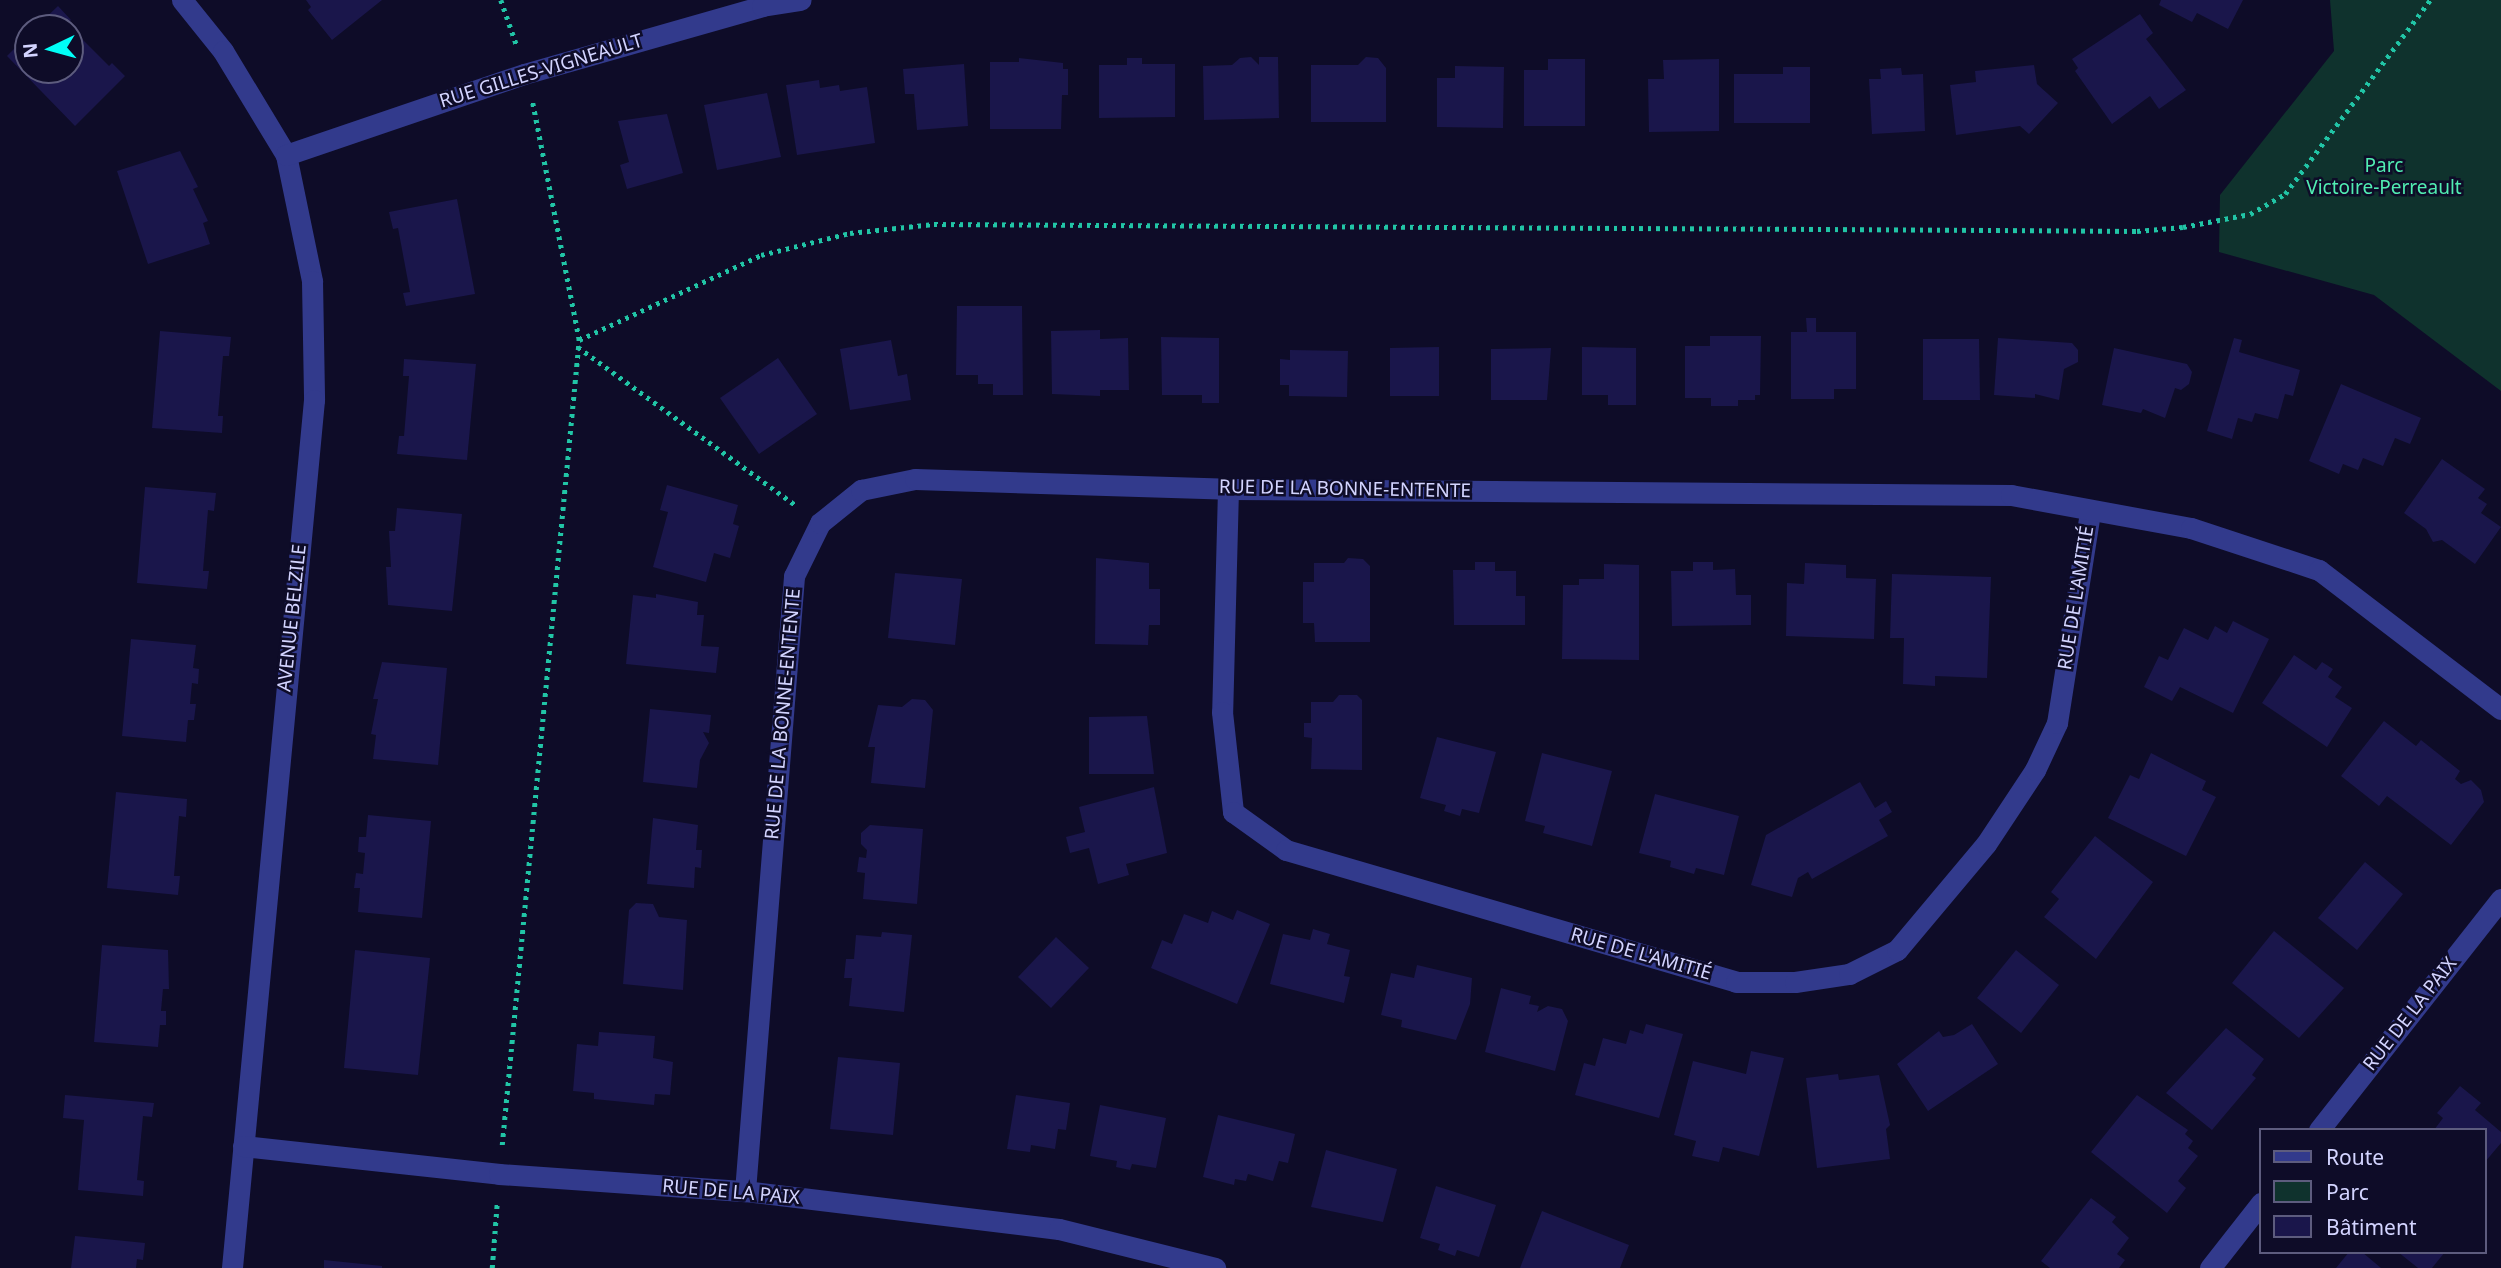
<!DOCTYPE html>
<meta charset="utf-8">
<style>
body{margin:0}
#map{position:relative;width:2501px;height:1268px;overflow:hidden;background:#0e0c28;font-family:"Noto Sans",sans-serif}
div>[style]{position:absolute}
.green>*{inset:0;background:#0f322d}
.building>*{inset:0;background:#1a164b}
.path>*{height:4.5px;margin-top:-2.25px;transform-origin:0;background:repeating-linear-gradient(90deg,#21c5a6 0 3.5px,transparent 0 8.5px)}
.minor>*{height:21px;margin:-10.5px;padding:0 10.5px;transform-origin:10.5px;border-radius:10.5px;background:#323a8c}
span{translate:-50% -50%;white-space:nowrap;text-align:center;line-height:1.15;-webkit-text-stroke:5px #0e0c28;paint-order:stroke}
.street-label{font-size:19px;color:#d3d4ff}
.park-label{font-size:19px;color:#51edb2}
.legend{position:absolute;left:2259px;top:1128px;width:228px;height:126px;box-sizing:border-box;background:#0e0c28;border:2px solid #5d5c7e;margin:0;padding:9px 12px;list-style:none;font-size:21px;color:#d3d4ff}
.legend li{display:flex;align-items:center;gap:14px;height:35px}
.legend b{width:35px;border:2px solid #5d5c7e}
.north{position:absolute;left:14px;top:14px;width:70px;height:70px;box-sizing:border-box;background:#0e0c28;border:2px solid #5d5c7e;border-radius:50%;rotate:265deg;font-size:19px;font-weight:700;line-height:28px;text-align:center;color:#d3d4ff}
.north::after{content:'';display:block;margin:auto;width:24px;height:32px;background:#00fef7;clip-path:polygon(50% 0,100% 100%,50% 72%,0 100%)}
</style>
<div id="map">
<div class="green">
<div style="clip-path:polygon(2330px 0,2501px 0,2501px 391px,2374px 295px,2219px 252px,2220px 195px,2334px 51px)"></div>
</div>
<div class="building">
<div style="clip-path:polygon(306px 0,382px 0,332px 40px,308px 10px,311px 7px)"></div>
<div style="clip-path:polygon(2161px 0,2243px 0,2228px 29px,2197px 13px,2192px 22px,2159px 5px)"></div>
<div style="clip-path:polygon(58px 6px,71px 20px,67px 24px,109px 66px,112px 63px,125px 76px,75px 126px,7px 56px,28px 35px,28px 70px,70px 70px,70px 28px,35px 28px)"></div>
<div style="clip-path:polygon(2140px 14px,2153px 33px,2146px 39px,2186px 90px,2159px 109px,2150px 96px,2112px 124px,2075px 71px,2078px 68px,2072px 59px)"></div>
<div style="clip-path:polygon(1251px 57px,1259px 65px,1259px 57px,1278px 57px,1279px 118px,1204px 120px,1203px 66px,1232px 65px,1240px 58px)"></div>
<div style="clip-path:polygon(1366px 57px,1378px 58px,1386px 68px,1386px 122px,1311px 122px,1311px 65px,1358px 65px)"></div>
<div style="clip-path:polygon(1019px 58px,1063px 63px,1063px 69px,1068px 69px,1068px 95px,1062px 95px,1061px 129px,990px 129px,990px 62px,1019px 62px)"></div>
<div style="clip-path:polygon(1127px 58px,1142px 58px,1142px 64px,1175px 64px,1175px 117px,1099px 118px,1099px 65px,1127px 65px)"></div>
<div style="clip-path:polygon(1548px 59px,1585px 59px,1585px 126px,1524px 126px,1524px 70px,1548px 70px)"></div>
<div style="clip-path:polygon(1719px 59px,1719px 131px,1649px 132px,1648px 79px,1664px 79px,1663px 60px)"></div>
<div style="clip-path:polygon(964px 64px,968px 126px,917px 130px,914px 94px,905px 94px,903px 69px)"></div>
<div style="clip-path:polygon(2034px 65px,2037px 84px,2058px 103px,2029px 134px,2020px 126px,1956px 135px,1950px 85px,1976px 82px,1975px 71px)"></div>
<div style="clip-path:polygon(1455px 66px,1504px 67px,1503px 128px,1437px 127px,1437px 78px,1455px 78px)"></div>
<div style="clip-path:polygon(1783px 67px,1810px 67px,1810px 123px,1734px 123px,1734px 74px,1783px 74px)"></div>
<div style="clip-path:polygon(1901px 68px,1902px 75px,1923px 74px,1925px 131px,1872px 134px,1869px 79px,1881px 79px,1880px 69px)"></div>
<div style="clip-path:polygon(819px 80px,820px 88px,839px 85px,840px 91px,867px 87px,875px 143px,797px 155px,786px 85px)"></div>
<div style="clip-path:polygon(767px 93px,781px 157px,717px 170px,704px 105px)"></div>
<div style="clip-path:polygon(667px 114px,683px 173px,627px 189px,620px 165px,629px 162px,618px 121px)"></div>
<div style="clip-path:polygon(180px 151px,198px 187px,193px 189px,208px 221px,203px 223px,210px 244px,148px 264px,117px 171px)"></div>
<div style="clip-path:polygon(457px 199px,475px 294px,406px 306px,403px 293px,410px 292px,398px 228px,393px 229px,389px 212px)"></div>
<div style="clip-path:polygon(957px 306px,1022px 306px,1023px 395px,993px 395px,993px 384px,978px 384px,978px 375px,956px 375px)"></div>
<div style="clip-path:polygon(1806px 318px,1816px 318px,1816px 332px,1856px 332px,1856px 389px,1834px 389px,1834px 399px,1791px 399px,1791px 332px,1807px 332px)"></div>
<div style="clip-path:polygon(1100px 330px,1100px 339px,1128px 338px,1129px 390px,1100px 390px,1100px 396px,1052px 394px,1051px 331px)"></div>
<div style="clip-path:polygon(160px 331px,231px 337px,229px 356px,223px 356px,218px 416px,223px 416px,222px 433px,152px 428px)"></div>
<div style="clip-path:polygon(1710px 336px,1761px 336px,1760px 395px,1755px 395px,1755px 400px,1738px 400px,1738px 406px,1711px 406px,1711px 398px,1685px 398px,1685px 346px,1710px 346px)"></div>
<div style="clip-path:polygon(1161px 337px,1219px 338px,1219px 403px,1202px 403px,1202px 395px,1162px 395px)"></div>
<div style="clip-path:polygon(1998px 338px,2072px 343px,2078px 350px,2078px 362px,2064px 369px,2059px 400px,2035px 394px,2035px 398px,1994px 395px)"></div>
<div style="clip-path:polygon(2234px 338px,2242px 340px,2239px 352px,2300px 370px,2293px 396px,2285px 394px,2278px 419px,2255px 413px,2252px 422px,2238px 418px,2232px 439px,2207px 431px)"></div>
<div style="clip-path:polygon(1923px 339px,1979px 339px,1980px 400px,1923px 400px)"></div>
<div style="clip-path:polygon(891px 340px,898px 376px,907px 374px,911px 400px,850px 410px,840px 349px)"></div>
<div style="clip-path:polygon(1439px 347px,1439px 396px,1390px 396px,1390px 348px)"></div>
<div style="clip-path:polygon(1582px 347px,1636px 348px,1636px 405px,1608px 405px,1608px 395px,1582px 395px)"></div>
<div style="clip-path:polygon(1551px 348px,1547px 400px,1491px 400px,1491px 349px)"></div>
<div style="clip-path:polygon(2114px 348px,2187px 364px,2192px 372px,2189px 384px,2181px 390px,2175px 388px,2165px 418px,2143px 409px,2141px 413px,2102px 405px)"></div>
<div style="clip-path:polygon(1290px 350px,1348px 351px,1347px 397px,1289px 396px,1289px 385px,1280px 385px,1280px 359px,1290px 360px)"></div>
<div style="clip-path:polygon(778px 358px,817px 414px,759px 454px,720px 398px)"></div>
<div style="clip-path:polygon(404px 359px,476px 364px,467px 460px,397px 454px,399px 436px,404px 436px,409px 376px,403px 376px)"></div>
<div style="clip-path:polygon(2341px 384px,2421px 418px,2410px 444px,2395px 438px,2383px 466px,2363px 458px,2358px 470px,2343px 464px,2339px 474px,2309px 461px)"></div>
<div style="clip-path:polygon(2442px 459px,2485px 489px,2478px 498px,2487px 504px,2481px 513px,2501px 527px,2475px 564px,2442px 540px,2433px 542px,2426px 529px,2404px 513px)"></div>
<div style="clip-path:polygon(667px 485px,738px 505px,733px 524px,739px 526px,730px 558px,714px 553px,706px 582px,653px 567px,668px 512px,660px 510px)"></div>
<div style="clip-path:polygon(145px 487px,216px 493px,214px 511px,208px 510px,203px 571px,209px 571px,207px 589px,137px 583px)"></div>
<div style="clip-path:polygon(397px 508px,462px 514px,452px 611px,388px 605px,386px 567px,391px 567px,389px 531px,395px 531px)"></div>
<div style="clip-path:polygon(1096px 558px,1149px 563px,1149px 589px,1160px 589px,1160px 625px,1149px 625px,1148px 645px,1095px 644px)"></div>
<div style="clip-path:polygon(1348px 558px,1363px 559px,1370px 566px,1370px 642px,1315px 642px,1314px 623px,1303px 623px,1303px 582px,1314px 582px,1314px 563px,1344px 563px)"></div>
<div style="clip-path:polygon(1475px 562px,1495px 562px,1495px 571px,1516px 571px,1516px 596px,1525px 596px,1525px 625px,1454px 625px,1453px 570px,1475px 570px)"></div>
<div style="clip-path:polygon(1693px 562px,1713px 562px,1713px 570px,1735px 569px,1736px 595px,1751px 595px,1751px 625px,1672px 626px,1671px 571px,1693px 571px)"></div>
<div style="clip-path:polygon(1805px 563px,1846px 565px,1846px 578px,1876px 579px,1874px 639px,1786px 636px,1787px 583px,1804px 584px)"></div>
<div style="clip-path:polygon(1604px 564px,1639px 565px,1639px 660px,1562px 659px,1563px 585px,1579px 585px,1579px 579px,1604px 579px)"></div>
<div style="clip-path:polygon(895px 573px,962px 579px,955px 645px,888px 638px)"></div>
<div style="clip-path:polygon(1892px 574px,1991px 577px,1987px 678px,1935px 676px,1935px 686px,1903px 684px,1904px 638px,1890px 638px)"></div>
<div style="clip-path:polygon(656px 594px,698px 602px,697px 615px,704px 615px,701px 646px,719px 647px,716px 673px,626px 664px,633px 595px,656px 598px)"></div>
<div style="clip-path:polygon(2233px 621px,2269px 639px,2233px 713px,2180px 687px,2172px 701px,2144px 687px,2159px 656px,2168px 660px,2184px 628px,2208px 640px,2215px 626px,2227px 633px)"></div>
<div style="clip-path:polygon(131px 639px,196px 645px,193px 668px,199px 669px,198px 684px,192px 683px,190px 704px,196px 704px,194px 720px,188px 720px,186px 742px,122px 736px)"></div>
<div style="clip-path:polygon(2294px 655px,2316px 670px,2322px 662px,2333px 669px,2328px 677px,2342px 687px,2335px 697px,2352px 708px,2327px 747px,2262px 703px)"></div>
<div style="clip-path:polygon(382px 662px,447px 668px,438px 765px,373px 759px,376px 735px,371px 734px,378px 699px,373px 699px)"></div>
<div style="clip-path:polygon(1339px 695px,1357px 695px,1362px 700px,1362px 770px,1311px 769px,1312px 738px,1304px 737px,1304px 723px,1311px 723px,1311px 702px,1333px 702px)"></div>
<div style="clip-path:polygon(912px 699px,925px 700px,933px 710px,925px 788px,871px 783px,875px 747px,868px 747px,878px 705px,902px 707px)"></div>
<div style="clip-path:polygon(650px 709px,711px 715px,709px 733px,703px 732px,709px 743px,700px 760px,697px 788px,643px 782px)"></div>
<div style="clip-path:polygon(1147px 716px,1154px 774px,1089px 774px,1089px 717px)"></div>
<div style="clip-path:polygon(2384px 721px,2416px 746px,2421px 740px,2460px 771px,2455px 779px,2461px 784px,2471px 780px,2481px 790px,2484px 802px,2451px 845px,2387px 796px,2379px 806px,2341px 776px)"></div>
<div style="clip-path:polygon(1437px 737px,1496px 752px,1479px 813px,1462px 809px,1460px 816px,1444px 811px,1446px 805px,1420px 798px)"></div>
<div style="clip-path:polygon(1542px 753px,1612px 771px,1592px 846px,1543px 833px,1545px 826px,1525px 821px)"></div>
<div style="clip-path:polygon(2151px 753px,2206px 781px,2202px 790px,2216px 797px,2186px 856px,2108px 818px,2130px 775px,2139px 779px)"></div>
<div style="clip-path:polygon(1860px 782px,1875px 808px,1886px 801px,1892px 812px,1879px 820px,1888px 836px,1812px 879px,1808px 872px,1798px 878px,1792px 897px,1751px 885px,1766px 835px)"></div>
<div style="clip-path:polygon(1154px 787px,1167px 853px,1126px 864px,1129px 875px,1098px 884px,1089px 848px,1070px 853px,1066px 837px,1085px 832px,1079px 807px)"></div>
<div style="clip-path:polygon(116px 792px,187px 799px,186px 817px,179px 816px,174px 876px,180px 876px,178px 895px,107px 888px)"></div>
<div style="clip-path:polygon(1655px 794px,1739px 816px,1724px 875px,1696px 868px,1694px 874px,1670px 867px,1671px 861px,1639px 853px)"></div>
<div style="clip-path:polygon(368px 815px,431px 821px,422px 918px,358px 912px,360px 888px,354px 888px,356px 873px,363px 874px,365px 853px,358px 852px,359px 837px,366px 837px)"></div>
<div style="clip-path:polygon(653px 818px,698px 825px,696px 850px,702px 850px,701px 868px,695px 867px,694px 888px,647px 884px)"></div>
<div style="clip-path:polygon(870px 825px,923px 829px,917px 904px,863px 899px,865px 873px,857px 872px,859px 857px,866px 858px,867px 850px,861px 844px,861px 833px)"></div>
<div style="clip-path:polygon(2095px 836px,2153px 882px,2096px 959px,2044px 917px,2059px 899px,2051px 892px)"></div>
<div style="clip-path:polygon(2365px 862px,2403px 894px,2357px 950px,2318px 918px)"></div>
<div style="clip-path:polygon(636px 903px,653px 904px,659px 917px,687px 920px,683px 990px,623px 984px,629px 910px)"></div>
<div style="clip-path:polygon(1237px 910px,1270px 924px,1237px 1004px,1151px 968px,1162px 940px,1172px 944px,1184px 914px,1208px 923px,1212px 911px,1233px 920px)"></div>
<div style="clip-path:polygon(1313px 929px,1330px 934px,1327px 944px,1350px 950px,1344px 976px,1350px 977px,1344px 1003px,1270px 984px,1283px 934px,1310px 940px)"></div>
<div style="clip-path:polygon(2274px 931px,2344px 988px,2299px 1038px,2232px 983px)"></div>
<div style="clip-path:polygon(882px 932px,912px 935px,904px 1012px,849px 1006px,852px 978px,844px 978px,846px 959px,854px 959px,856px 935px,881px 937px)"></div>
<div style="clip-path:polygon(1056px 937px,1089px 968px,1051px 1008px,1018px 977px)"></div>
<div style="clip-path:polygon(102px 945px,168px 950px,169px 989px,163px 989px,161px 1011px,166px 1011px,166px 1025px,160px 1025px,158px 1047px,94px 1042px)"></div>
<div style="clip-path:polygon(355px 950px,430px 958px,418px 1075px,344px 1068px)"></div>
<div style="clip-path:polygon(2016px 950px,2059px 985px,2021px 1033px,1977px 998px)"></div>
<div style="clip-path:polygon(1417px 965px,1472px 978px,1470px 1004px,1456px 1040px,1401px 1027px,1402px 1020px,1381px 1015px,1391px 973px,1414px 978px)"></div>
<div style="clip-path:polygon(1501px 988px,1531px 996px,1529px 1004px,1539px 1006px,1537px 1012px,1548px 1006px,1562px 1009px,1568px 1021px,1555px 1071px,1485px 1052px)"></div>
<div style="clip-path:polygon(1646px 1024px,1683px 1034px,1659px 1118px,1575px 1095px,1584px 1063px,1595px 1066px,1603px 1038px,1626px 1044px,1630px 1030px,1643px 1034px)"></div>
<div style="clip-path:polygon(1972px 1024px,1998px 1064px,1928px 1111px,1897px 1064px,1939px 1031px,1943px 1037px,1954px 1035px)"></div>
<div style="clip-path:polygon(2226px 1028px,2264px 1059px,2252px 1075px,2256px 1078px,2212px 1130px,2166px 1093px)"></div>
<div style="clip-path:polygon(599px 1032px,655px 1036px,653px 1058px,673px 1062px,670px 1095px,655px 1094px,654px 1105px,594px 1099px,594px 1093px,573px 1091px,577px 1044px,598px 1046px)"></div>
<div style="clip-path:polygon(1751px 1051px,1784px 1058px,1759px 1156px,1723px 1147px,1719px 1162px,1692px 1156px,1696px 1141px,1674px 1135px,1693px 1061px,1746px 1074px)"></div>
<div style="clip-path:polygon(838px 1057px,900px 1063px,893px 1135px,830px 1129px)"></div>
<div style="clip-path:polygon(1838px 1074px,1839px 1080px,1879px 1075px,1890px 1125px,1886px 1129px,1890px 1159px,1817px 1168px,1806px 1078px)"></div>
<div style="clip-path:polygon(2460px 1086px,2481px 1103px,2475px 1110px,2501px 1132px,2501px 1143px,2485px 1162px,2485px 1130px,2434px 1130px,2443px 1118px,2437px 1113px)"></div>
<div style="clip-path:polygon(65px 1095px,154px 1103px,152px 1117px,143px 1116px,137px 1180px,144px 1181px,143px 1196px,78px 1190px,84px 1120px,63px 1118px)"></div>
<div style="clip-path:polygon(1016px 1095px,1070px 1103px,1066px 1130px,1058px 1129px,1055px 1149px,1031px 1145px,1030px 1152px,1007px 1149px)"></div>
<div style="clip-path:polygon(2137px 1095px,2188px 1130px,2185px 1134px,2193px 1141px,2188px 1148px,2198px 1156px,2178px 1181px,2186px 1188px,2167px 1213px,2091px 1152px)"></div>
<div style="clip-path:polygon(1100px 1105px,1166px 1118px,1156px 1168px,1132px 1164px,1130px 1170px,1116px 1167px,1117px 1161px,1090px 1156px)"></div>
<div style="clip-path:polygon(1218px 1115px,1295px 1134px,1288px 1163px,1279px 1161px,1273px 1181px,1248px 1174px,1246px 1181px,1235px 1179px,1234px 1185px,1203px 1177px)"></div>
<div style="clip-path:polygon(1326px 1150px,1397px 1169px,1383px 1222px,1311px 1207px)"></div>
<div style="clip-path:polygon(1436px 1186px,1496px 1205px,1479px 1257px,1457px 1250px,1455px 1256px,1438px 1250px,1440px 1244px,1420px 1238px)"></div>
<div style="clip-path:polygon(2091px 1198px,2116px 1217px,2112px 1222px,2129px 1238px,2117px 1254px,2125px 1260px,2119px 1268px,2050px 1268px,2041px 1261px)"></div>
<div style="clip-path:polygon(1542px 1211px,1629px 1245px,1620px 1268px,1520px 1268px)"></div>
<div style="clip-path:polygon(75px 1236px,145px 1243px,143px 1260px,137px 1259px,136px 1268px,71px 1268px)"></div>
<div style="clip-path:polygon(2349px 1252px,2362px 1252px,2381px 1268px,2336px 1268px)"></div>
<div style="clip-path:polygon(2398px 1252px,2445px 1252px,2432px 1268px,2418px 1268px)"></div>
<div style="clip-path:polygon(324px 1260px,382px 1266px,382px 1268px,324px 1268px)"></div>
</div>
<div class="path">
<div style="left:501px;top:0;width:49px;rotate:70.8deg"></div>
<div style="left:579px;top:340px;width:201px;rotate:-25deg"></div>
<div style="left:761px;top:255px;width:92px;rotate:-13.9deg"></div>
<div style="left:850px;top:233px;width:84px;rotate:-6.1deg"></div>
<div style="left:934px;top:224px;width:1203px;rotate:0.33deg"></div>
<div style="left:2137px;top:231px;width:46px;rotate:-5deg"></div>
<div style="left:2183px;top:227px;width:68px;rotate:-11deg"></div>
<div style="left:2250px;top:214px;width:40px;rotate:-29.7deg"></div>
<div style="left:2285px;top:194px;width:242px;rotate:-53.2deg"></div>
<div style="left:578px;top:347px;width:271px;rotate:36deg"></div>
<div style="left:502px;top:1145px;width:809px;rotate:-84.54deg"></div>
<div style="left:579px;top:340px;width:244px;rotate:-101.1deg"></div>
<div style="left:492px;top:1268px;width:65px;rotate:-85.6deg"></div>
</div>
<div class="minor">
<div style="left:182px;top:0;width:65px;rotate:51.2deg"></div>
<div style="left:223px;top:51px;width:122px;rotate:58.8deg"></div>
<div style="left:286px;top:155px;width:129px;rotate:78.3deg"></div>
<div style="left:312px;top:281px;width:119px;rotate:89deg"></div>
<div style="left:314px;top:400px;width:872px;rotate:95.4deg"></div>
<div style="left:286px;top:155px;width:251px;rotate:-18.8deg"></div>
<div style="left:524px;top:74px;width:248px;rotate:-15.9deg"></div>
<div style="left:762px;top:6px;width:39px;rotate:-9deg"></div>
<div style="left:1228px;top:489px;width:223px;rotate:91.5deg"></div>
<div style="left:1222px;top:712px;width:101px;rotate:83.7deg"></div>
<div style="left:1233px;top:812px;width:65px;rotate:35.6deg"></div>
<div style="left:1286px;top:850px;width:469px;rotate:16.3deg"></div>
<div style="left:1736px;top:982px;width:59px"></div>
<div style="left:1795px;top:982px;width:55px;rotate:-8.4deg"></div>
<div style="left:1849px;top:974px;width:54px;rotate:-26.6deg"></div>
<div style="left:1897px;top:950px;width:138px;rotate:-50deg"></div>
<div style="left:1986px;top:844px;width:89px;rotate:-56.5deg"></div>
<div style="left:2035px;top:770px;width:52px;rotate:-64.9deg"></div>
<div style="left:2057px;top:723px;width:213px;rotate:-81.1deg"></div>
<div style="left:2319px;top:1130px;width:294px;rotate:-51.8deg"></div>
<div style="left:243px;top:1146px;width:258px;rotate:6.2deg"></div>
<div style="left:499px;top:1174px;width:247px;rotate:4deg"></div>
<div style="left:745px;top:1191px;width:316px;rotate:6.9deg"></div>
<div style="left:1059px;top:1229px;width:161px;rotate:14deg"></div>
<div style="left:745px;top:1191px;width:617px;rotate:-85.44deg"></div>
<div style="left:794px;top:576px;width:59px;rotate:-63.9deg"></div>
<div style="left:820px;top:523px;width:53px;rotate:-38.8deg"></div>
<div style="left:861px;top:490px;width:55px;rotate:-11.5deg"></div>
<div style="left:915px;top:479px;width:313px;rotate:1.8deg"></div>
<div style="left:1228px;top:489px;width:783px;rotate:0.44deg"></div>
<div style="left:2011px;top:495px;width:183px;rotate:10.4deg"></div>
<div style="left:2191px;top:528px;width:135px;rotate:18.2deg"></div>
<div style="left:2319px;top:570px;width:229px;rotate:37.4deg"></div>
<div style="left:2210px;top:1268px;width:83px;rotate:-51.9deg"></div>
</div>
<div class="street-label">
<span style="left:541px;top:71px;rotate:-17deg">RUE GILLES-VIGNEAULT</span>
<span style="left:1345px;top:489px;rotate:1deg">RUE DE LA BONNE-ENTENTE</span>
<span style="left:2076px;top:598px;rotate:-81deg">RUE DE L'AMITIÉ</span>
<span style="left:292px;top:618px;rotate:-84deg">AVENUE BELZILE</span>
<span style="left:783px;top:714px;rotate:-85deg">RUE DE LA BONNE-ENTENTE</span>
<span style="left:1641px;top:954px;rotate:16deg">RUE DE L'AMITIÉ</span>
<span style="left:2410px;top:1014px;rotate:-52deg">RUE DE LA PAIX</span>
<span style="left:731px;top:1192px;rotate:5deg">RUE DE LA PAIX</span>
</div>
<div class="park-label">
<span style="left:2384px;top:177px">Parc<br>Victoire-Perreault</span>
</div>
<ul class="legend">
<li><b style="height:9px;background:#323a8c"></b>Route</li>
<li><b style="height:19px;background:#0f322d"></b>Parc</li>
<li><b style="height:19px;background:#1a164b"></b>Bâtiment</li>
</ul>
<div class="north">N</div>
</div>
